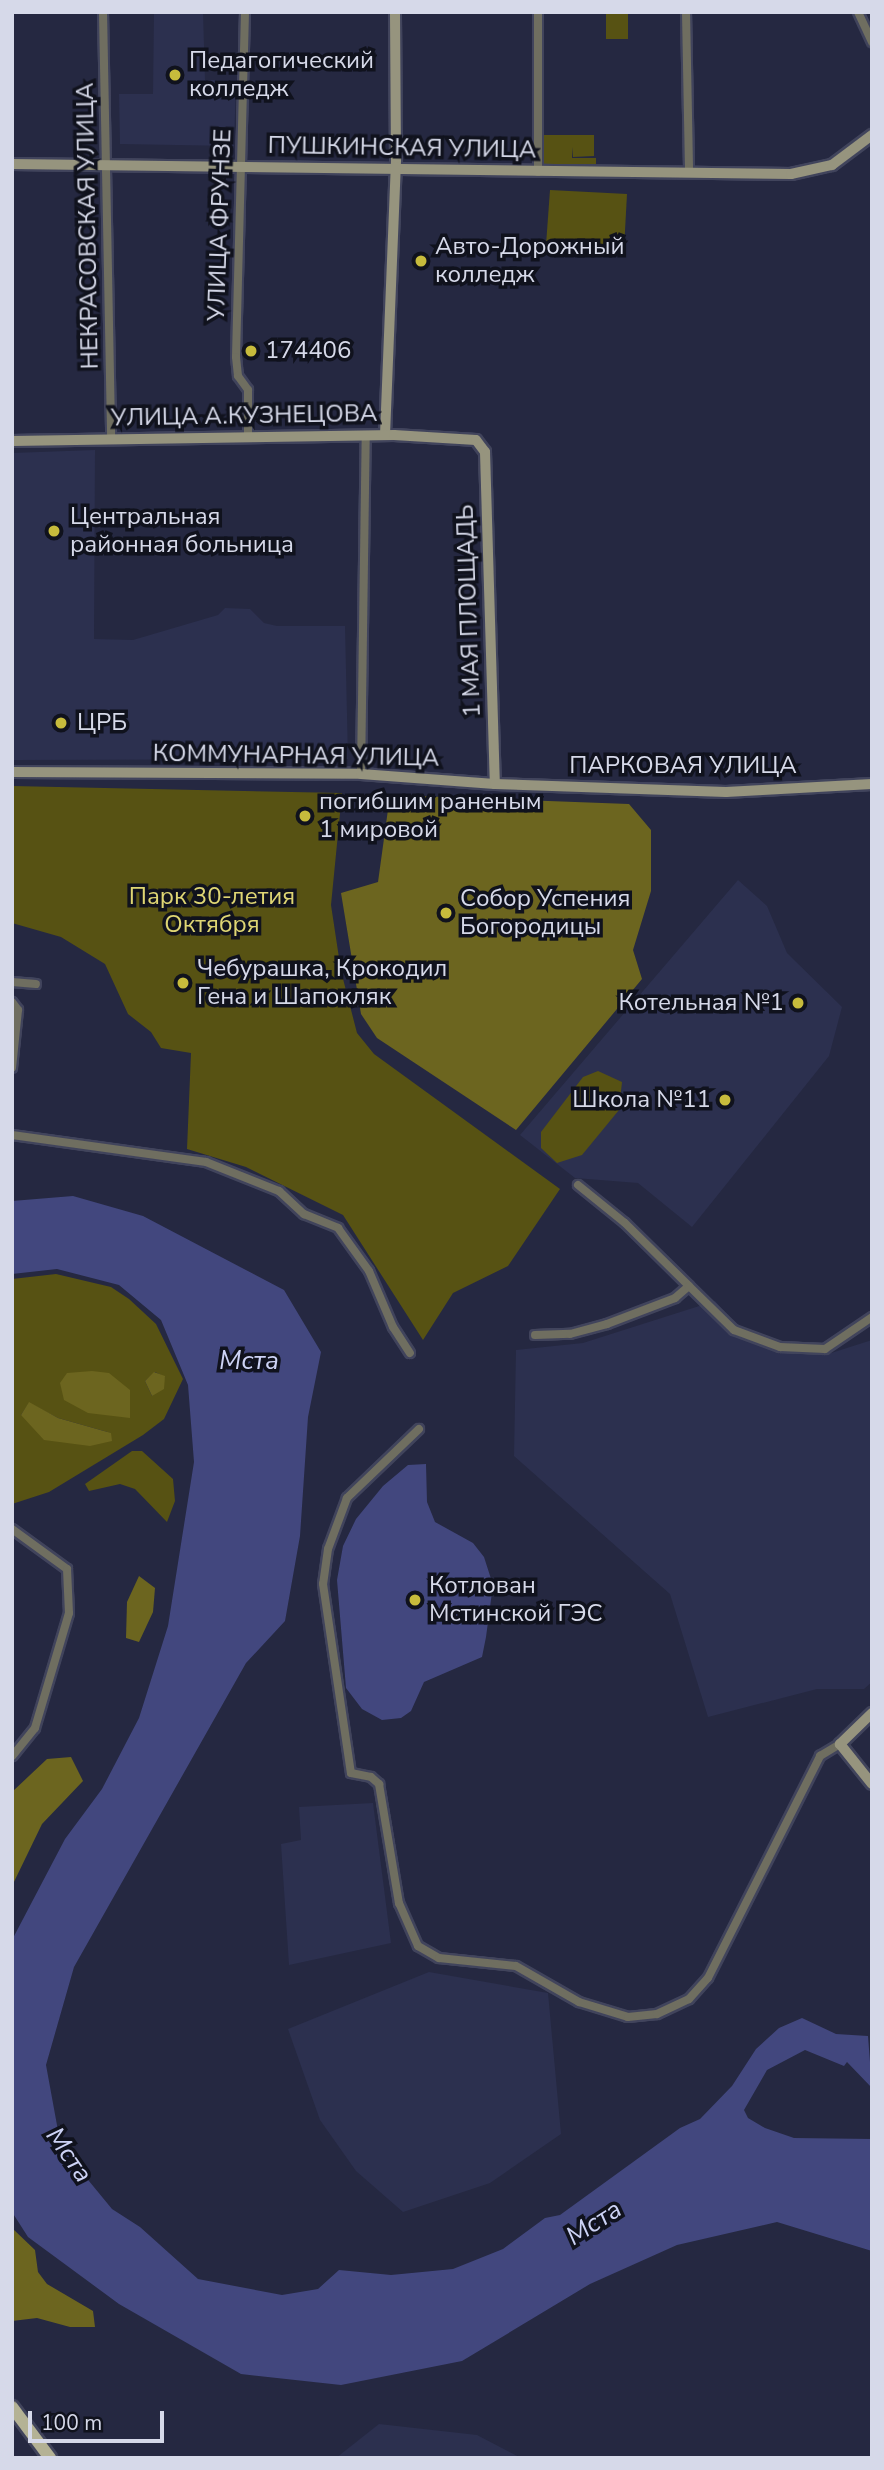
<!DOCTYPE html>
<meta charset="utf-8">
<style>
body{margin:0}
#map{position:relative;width:884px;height:2470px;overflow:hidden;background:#252841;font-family:"Nunito Sans",sans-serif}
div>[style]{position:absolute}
.built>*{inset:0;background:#2c304f}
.green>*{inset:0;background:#575213}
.forest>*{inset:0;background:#6c651f}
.water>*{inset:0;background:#42477e}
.roads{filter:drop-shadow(2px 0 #41445c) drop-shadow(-2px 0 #41445c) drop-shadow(0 2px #41445c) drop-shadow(0 -2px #41445c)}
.street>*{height:8px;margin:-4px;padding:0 4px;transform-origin:4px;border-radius:4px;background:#6f6e60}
.secondary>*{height:10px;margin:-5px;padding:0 5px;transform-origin:5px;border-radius:5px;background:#96947e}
.primary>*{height:12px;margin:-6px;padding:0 6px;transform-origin:6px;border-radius:6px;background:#b4b295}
.dots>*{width:19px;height:19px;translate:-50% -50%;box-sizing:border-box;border:4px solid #10121d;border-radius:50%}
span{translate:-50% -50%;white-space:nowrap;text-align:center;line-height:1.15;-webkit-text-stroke:7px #10121d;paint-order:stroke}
.poi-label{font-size:24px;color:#d6d9e9}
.left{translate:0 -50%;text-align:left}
.right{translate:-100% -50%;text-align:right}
.street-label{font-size:24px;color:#d6d9e9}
.park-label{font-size:24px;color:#dfd674}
.water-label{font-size:26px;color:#cdd3f5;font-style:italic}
.frame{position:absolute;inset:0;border:14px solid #d6d9e9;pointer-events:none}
.scale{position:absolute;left:28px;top:2411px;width:136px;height:32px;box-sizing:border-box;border:4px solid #d6d9e9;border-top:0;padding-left:9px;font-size:21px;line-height:24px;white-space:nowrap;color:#d6d9e9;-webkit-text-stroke:5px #10121d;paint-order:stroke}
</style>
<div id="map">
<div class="built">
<div style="clip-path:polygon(154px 12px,203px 12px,205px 80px,236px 80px,234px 146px,120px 144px,119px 94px,153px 94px)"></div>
<div style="clip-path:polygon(95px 450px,94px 639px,133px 640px,218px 615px,225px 608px,250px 609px,264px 623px,277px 626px,345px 626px,348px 759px,12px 760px,12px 453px)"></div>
<div style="clip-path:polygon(738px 880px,767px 906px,787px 953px,842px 1007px,829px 1056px,692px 1227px,638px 1183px,575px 1178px,520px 1135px)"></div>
<div style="clip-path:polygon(715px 1301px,750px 1340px,825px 1355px,872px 1340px,872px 1682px,864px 1689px,817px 1689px,708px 1717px,670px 1594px,514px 1456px,516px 1350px,583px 1343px)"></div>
<div style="clip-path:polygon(373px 1803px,391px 1943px,289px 1965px,281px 1844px,301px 1840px,299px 1807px)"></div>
<div style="clip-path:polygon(429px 1972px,548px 1993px,561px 2134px,490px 2183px,403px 2212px,356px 2171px,320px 2120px,288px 2029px)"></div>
<div style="clip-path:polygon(379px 2424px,477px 2435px,521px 2458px,336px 2458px)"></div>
</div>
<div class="green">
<div style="clip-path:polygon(606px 12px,628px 12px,628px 39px,606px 39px)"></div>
<div style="clip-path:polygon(543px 135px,594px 135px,594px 156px,573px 157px,572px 147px,572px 158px,596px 158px,596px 164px,544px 165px)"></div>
<div style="clip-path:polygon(550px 190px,627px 194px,624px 249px,546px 245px)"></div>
<div style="clip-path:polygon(12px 786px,342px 793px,331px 905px,341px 971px,357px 1033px,374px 1054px,560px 1189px,508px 1266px,453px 1293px,423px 1340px,343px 1215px,246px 1167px,187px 1149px,191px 1053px,161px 1048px,151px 1032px,128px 1014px,105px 964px,61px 937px,12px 923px)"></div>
<div style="clip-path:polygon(598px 1071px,622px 1082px,619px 1110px,582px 1155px,557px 1163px,541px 1148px,541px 1132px,583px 1077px)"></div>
<div style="clip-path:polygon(evenodd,56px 1274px,111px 1287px,129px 1299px,156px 1324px,183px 1379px,164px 1419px,143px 1435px,49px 1492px,12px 1504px,12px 1279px,56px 1274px,92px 1371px,112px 1413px,88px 1413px,92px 1371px,56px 1274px,155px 1372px,165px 1377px,152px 1396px,145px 1381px,155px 1372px,56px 1274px,29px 1403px,58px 1418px,111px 1433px,21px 1415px,29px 1403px)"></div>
<div style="clip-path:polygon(132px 1451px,142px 1451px,173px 1479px,175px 1501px,167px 1522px,135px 1489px,120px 1484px,89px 1491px,85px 1484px)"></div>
</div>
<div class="forest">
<div style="clip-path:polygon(390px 795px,629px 804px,651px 830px,651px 891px,633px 950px,642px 979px,516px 1130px,377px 1038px,361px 1014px,341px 893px,378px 882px)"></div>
<div style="clip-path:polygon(92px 1371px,109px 1373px,130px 1390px,130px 1418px,88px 1413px,64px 1400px,60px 1383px,67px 1373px)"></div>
<div style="clip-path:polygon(154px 1372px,165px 1376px,164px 1389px,152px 1396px,145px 1381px)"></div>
<div style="clip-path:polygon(29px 1402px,58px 1418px,111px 1433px,112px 1441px,90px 1446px,44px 1440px,21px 1415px)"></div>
<div style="clip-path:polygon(139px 1576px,155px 1588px,153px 1612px,139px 1642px,126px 1638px,127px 1602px)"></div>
<div style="clip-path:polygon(71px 1757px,83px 1781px,42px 1824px,12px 1886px,12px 1792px,47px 1759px)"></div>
<div style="clip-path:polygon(12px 2228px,35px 2250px,38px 2272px,47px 2284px,93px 2311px,95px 2327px,70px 2327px,37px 2318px,12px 2321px)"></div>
</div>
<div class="water">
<div style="clip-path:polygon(73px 1196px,143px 1216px,284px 1290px,321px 1352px,308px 1417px,300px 1536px,285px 1621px,246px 1663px,74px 1967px,46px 2065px,61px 2147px,112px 2209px,140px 2227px,198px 2279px,282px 2295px,318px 2289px,339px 2270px,391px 2275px,453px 2269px,503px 2249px,545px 2218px,560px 2215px,680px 2128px,700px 2119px,732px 2086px,756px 2049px,779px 2028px,802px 2018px,836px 2034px,868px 2036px,872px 2088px,847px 2062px,844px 2066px,805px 2050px,767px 2070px,744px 2110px,748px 2118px,765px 2128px,794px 2138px,872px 2139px,872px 2251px,777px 2222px,677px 2245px,590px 2284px,462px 2361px,341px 2385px,241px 2374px,119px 2304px,28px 2237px,12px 2212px,12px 1940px,65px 1839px,102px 1789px,139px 1718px,168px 1626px,194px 1462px,188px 1385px,161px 1320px,119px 1285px,57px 1269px,12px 1274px,12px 1201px)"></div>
<div style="clip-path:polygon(426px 1464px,427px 1502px,435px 1522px,473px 1543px,484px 1557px,493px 1585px,486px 1637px,482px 1657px,424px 1682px,411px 1711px,401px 1718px,382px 1720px,362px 1709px,346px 1688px,337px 1580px,343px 1546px,356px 1519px,383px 1486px,408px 1465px)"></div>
</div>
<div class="roads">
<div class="street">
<div style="left:103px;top:12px;width:427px;rotate:88.9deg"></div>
<div style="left:245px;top:12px;width:345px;rotate:91.5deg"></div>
<div style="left:236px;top:357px;width:19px;rotate:84deg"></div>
<div style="left:238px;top:376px;width:17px;rotate:54deg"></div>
<div style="left:248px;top:390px;width:46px;rotate:90deg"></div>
<div style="left:686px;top:12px;width:160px;rotate:88.9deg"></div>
<div style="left:858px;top:12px;width:33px;rotate:65deg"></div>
<div style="left:538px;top:172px;width:160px;rotate:-90deg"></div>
<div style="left:361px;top:774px;width:339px;rotate:-89.2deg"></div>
<div style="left:12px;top:982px;width:24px;rotate:5deg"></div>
<div style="left:12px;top:1002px;width:10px;rotate:53deg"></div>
<div style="left:18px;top:1010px;width:58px;rotate:95.9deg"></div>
<div style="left:12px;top:1135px;width:196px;rotate:7.9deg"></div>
<div style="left:206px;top:1162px;width:79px;rotate:21.7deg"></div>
<div style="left:279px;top:1191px;width:34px;rotate:43deg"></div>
<div style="left:304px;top:1214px;width:37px;rotate:22deg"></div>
<div style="left:338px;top:1228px;width:53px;rotate:54.2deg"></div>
<div style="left:369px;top:1271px;width:61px;rotate:66.8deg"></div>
<div style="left:393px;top:1327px;width:31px;rotate:57deg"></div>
<div style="left:578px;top:1185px;width:60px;rotate:39deg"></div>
<div style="left:625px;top:1223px;width:90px;rotate:44.5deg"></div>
<div style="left:535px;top:1335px;width:35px;rotate:-2deg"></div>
<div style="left:570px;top:1334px;width:38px;rotate:-15deg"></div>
<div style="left:607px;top:1324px;width:73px;rotate:-20.9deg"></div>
<div style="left:675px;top:1298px;width:18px;rotate:-41deg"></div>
<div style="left:689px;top:1286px;width:63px;rotate:44.4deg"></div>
<div style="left:734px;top:1330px;width:49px;rotate:20.3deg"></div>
<div style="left:780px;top:1347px;width:45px;rotate:2.5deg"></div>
<div style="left:825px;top:1349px;width:57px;rotate:-34.2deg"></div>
<div style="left:419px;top:1429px;width:100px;rotate:136.2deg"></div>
<div style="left:347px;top:1498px;width:54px;rotate:110.4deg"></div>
<div style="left:328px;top:1549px;width:35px;rotate:98deg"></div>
<div style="left:323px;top:1584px;width:191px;rotate:81.6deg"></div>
<div style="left:351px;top:1773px;width:20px;rotate:11deg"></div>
<div style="left:371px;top:1777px;width:11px;rotate:41deg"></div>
<div style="left:379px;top:1784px;width:121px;rotate:80.5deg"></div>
<div style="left:399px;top:1903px;width:47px;rotate:66.2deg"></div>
<div style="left:418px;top:1946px;width:24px;rotate:30deg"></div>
<div style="left:439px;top:1958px;width:77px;rotate:5.9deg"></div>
<div style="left:516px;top:1966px;width:73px;rotate:29.7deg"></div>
<div style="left:579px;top:2002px;width:51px;rotate:17deg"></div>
<div style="left:628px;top:2017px;width:29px;rotate:-6deg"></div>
<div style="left:657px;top:2014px;width:35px;rotate:-25deg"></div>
<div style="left:689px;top:1999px;width:28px;rotate:-48deg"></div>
<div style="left:708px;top:1978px;width:249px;rotate:-63.2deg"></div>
<div style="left:820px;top:1756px;width:23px;rotate:-31deg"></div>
<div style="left:12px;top:1529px;width:68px;rotate:36deg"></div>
<div style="left:67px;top:1569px;width:44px;rotate:87.4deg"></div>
<div style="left:69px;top:1613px;width:120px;rotate:106.5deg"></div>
<div style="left:35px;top:1728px;width:36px;rotate:129deg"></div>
</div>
<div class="secondary">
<div style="left:12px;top:164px;width:779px;rotate:0.74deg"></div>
<div style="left:791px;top:174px;width:42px;rotate:-12.4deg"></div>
<div style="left:832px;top:165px;width:50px;rotate:-36.9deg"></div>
<div style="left:385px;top:435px;width:277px;rotate:-87.7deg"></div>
<div style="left:396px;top:158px;width:146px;rotate:-90.4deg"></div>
<div style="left:12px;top:441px;width:382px;rotate:-0.9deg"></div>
<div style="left:394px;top:435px;width:82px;rotate:3.5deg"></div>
<div style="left:476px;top:440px;width:15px;rotate:53deg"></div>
<div style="left:485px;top:452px;width:332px;rotate:88.3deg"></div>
<div style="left:12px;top:772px;width:349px;rotate:0.3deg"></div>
<div style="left:361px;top:774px;width:134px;rotate:4.3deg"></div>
<div style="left:495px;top:784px;width:231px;rotate:2deg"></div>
<div style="left:726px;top:792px;width:146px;rotate:-3.1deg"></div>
<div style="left:872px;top:1713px;width:45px;rotate:135.9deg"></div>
<div style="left:840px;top:1744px;width:51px;rotate:51.3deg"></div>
</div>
<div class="primary">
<div style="left:12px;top:2407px;width:64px;rotate:53.3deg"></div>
</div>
</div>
<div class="dots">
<div style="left:175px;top:75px;background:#c7bb3c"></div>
<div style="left:421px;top:261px;background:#c7bb3c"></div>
<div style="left:251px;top:351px;background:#c7bb3c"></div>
<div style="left:54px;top:531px;background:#c7bb3c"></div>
<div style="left:61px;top:723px;background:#c7bb3c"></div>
<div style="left:305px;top:816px;background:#c7bb3c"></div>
<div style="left:446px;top:913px;background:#c7bb3c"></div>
<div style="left:183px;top:983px;background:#c7bb3c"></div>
<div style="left:798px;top:1003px;background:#c7bb3c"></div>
<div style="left:725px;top:1100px;background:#c7bb3c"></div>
<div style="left:415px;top:1600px;background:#c7bb3c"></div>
</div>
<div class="poi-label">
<span class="left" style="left:189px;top:75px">Педагогический<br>колледж</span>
<span class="left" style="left:435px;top:261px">Авто-Дорожный<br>колледж</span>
<span class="left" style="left:265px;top:351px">174406</span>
<span class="left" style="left:70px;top:531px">Центральная<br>районная больница</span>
<span class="left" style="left:77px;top:723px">ЦРБ</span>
<span class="left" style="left:319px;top:816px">погибшим раненым<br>1 мировой</span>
<span class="left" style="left:460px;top:913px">Собор Успения<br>Богородицы</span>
<span class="left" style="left:197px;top:983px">Чебурашка, Крокодил<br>Гена и Шапокляк</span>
<span class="right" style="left:784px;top:1003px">Котельная №1</span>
<span class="right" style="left:711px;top:1100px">Школа №11</span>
<span class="left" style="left:429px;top:1600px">Котлован<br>Мстинской ГЭС</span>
</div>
<div class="street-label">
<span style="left:402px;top:148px;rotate:1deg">ПУШКИНСКАЯ УЛИЦА</span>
<span style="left:220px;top:225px;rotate:-88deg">УЛИЦА ФРУНЗЕ</span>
<span style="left:88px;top:226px;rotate:-91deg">НЕКРАСОВСКАЯ УЛИЦА</span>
<span style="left:244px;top:416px;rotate:-1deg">УЛИЦА А.КУЗНЕЦОВА</span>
<span style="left:469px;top:611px;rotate:-92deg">1 МАЯ ПЛОЩАДЬ</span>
<span style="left:296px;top:756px;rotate:1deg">КОММУНАРНАЯ УЛИЦА</span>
<span style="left:683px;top:766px">ПАРКОВАЯ УЛИЦА</span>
</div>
<div class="park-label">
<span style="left:212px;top:911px">Парк 30-летия<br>Октября</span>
</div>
<div class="water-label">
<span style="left:249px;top:1361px">Мста</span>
<span style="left:69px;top:2155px;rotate:55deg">Мста</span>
<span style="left:594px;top:2223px;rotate:-33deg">Мста</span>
</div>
<div class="frame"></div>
<div class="scale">100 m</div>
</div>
